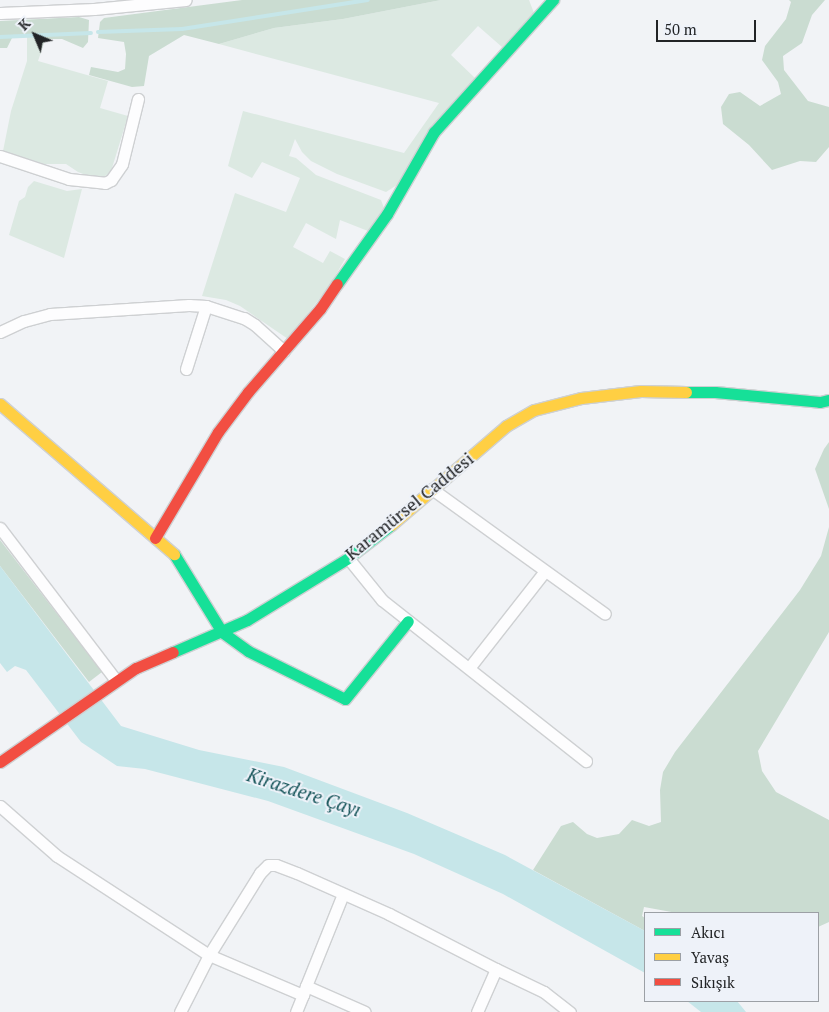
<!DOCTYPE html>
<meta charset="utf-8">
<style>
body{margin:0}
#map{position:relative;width:829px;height:1012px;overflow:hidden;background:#f1f3f6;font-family:"PT Serif",serif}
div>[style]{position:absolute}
.green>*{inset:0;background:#dce9e2}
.forest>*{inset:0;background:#cadcd1}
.water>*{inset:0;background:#c6e6e9}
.stream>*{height:4px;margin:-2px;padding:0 2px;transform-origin:2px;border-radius:2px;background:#c6e6e9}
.roads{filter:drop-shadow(1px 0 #ced0d2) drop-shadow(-1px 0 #ced0d2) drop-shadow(0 1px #ced0d2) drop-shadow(0 -1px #ced0d2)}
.street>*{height:11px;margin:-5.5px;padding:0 5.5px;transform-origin:5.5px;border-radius:5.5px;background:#fdfdfe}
.fast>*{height:11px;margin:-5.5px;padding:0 5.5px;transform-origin:5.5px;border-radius:5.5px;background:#16e098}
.slow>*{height:11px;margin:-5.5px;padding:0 5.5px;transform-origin:5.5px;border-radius:5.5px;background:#ffcf43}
.jam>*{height:11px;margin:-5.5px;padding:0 5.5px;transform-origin:5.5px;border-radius:5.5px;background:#f24e42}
span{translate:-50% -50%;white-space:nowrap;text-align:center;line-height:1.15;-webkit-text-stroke:4px #eef2f9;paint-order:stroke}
.street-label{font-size:18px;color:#222426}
.water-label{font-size:19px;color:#16555a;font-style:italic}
.legend{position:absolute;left:644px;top:912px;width:175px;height:90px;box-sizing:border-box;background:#eef2f9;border:1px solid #9ca0a5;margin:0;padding:6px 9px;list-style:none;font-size:15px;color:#222426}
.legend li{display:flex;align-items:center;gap:10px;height:25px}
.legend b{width:25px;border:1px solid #9ca0a5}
.north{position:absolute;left:10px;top:10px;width:50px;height:50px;-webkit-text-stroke:4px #eef2f9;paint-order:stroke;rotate:315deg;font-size:14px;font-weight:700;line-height:20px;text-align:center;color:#222426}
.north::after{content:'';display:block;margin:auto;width:18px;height:22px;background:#222426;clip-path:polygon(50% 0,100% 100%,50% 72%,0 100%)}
.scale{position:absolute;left:656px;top:20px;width:100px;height:22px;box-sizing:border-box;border:2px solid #222426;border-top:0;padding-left:6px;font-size:15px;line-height:18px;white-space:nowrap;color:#222426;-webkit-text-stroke:4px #eef2f9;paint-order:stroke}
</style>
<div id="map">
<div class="green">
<div style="clip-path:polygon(441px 0,529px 0,534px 13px,502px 47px,478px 26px,451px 55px,475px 78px,397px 185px,386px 192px,337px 174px,311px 161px,302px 152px,295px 139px,289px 156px,296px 158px,316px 175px,381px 200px,384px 208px,368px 231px,340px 220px,336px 239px,306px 223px,293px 247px,323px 263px,330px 251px,345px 259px,330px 285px,288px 339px,240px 306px,226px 300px,202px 296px,235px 193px,286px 212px,300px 178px,262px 162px,252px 178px,228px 166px,243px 111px,404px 153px,439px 103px,219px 44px,274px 28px,343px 19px)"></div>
<div style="clip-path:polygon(47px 35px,38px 61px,108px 81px,100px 108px,128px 116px,112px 168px,110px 173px,103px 177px,91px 177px,78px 172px,66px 164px,44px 164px,3px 151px,11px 111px,27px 61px,27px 36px)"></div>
<div style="clip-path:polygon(34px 181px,67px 191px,82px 189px,64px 258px,9px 235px,19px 201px,25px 197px,28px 187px)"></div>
</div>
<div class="forest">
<div style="clip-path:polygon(242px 0,441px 0,343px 19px,274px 28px,219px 44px,184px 35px,149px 56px,144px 86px,132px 87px,89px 75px,91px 67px,118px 72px,125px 69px,126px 54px,124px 42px,98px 38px,100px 22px,104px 18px)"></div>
<div style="clip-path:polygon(789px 0,825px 0,812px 15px,802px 43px,783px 56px,784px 70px,808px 101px,829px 107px,829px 147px,816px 162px,800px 161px,772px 170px,749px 145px,723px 124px,721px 107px,729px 94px,740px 92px,760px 106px,781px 94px,778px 82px,762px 60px,765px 46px,786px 19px,791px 2px)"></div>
<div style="clip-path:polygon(79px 17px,89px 20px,88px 42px,83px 48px,62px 39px,46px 39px,46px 35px,13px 36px,7px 48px,0 48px,0 21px)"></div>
<div style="clip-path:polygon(829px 442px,829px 509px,815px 469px,824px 449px)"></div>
<div style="clip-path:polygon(829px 527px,829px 632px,758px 751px,762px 771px,776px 792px,829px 820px,829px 922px,818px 927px,818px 913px,677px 913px,644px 907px,642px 916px,645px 918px,645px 931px,533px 870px,561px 826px,573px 822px,587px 834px,597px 838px,619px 834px,632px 820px,649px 826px,661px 822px,660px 790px,663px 772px,675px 752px,800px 590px,821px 556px)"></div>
<div style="clip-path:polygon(0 540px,102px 672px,89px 682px,0 566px)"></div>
</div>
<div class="water">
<div style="clip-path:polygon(0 566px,121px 726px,199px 750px,284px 767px,407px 813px,505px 855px,645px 931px,645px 973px,503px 894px,414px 854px,268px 801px,145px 769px,117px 766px,81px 742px,26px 670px,15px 666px,7px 672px,0 663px)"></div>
<div style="clip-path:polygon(687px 1001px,737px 1001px,746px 1012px,701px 1012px)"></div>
</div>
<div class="stream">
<div style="left:98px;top:32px;width:84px;rotate:-2deg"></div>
<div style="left:182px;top:29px;width:188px;rotate:-8.9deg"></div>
<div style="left:0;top:37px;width:91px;rotate:-2.5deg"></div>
</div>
<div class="roads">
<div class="street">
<div style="left:0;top:13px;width:94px;rotate:-2.4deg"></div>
<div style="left:94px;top:9px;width:92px;rotate:-5.6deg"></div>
<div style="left:0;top:156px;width:73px;rotate:18.4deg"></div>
<div style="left:69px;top:179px;width:36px;rotate:6deg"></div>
<div style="left:105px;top:183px;width:7px;rotate:-27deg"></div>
<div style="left:111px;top:180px;width:19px;rotate:-55deg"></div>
<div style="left:122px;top:164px;width:67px;rotate:-76.2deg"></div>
<div style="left:0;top:332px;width:26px;rotate:-25deg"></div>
<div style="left:24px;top:321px;width:27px;rotate:-15deg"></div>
<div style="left:50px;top:314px;width:139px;rotate:-3.7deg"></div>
<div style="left:189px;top:305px;width:17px;rotate:3deg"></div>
<div style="left:206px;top:306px;width:40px;rotate:18deg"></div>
<div style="left:244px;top:318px;width:13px;rotate:32deg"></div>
<div style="left:255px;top:325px;width:39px;rotate:42deg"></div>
<div style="left:186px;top:369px;width:66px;rotate:-72.4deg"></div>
<div style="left:432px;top:489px;width:213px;rotate:35.8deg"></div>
<div style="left:0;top:528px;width:191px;rotate:52.7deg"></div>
<div style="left:348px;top:558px;width:54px;rotate:51deg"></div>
<div style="left:382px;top:600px;width:260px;rotate:38.3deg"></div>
<div style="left:469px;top:668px;width:123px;rotate:-51.9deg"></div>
<div style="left:0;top:806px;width:76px;rotate:41.3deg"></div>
<div style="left:57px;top:856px;width:181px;rotate:33.1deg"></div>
<div style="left:209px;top:955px;width:102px;rotate:23.1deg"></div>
<div style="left:303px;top:995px;width:9px;rotate:-72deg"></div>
<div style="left:306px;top:986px;width:64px;rotate:23.8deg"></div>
<div style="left:496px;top:969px;width:53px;rotate:25.6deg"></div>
<div style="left:544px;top:992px;width:33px;rotate:38deg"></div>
<div style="left:306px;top:986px;width:99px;rotate:-68.1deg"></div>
<div style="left:180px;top:1012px;width:64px;rotate:-63deg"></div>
<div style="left:209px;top:955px;width:97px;rotate:-58.1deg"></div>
<div style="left:260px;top:873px;width:11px;rotate:-45deg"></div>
<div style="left:268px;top:865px;width:8px"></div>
<div style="left:276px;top:865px;width:22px;rotate:21deg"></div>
<div style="left:297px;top:873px;width:101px;rotate:24deg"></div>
<div style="left:389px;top:914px;width:120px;rotate:27.2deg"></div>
<div style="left:496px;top:969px;width:47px;rotate:113.8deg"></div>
<div style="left:296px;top:1012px;width:18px;rotate:-68deg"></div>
</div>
<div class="fast">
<div style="left:337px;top:284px;width:86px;rotate:-54.5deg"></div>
<div style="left:387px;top:214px;width:95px;rotate:-60.2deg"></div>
<div style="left:434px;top:132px;width:178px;rotate:-48deg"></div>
<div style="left:686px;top:392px;width:29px"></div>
<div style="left:715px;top:392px;width:105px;rotate:5.4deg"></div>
<div style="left:820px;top:402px;width:9px;rotate:-13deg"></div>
<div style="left:174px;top:554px;width:92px;rotate:58.4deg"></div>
<div style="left:222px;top:632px;width:32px;rotate:36deg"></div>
<div style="left:248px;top:651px;width:108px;rotate:26.3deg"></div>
<div style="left:345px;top:699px;width:100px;rotate:-51.1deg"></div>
<div style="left:173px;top:652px;width:81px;rotate:-23.4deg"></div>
<div style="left:247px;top:620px;width:119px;rotate:-31.5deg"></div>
<div style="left:348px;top:558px;width:54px;rotate:-37.5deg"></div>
</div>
<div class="slow">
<div style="left:0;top:404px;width:230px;rotate:40.8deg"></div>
<div style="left:391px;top:525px;width:152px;rotate:-40.7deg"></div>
<div style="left:506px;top:426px;width:32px;rotate:-30deg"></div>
<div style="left:534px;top:410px;width:49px;rotate:-14.3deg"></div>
<div style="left:581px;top:398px;width:60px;rotate:-6.7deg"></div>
<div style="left:641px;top:391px;width:45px;rotate:1.3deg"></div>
</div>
<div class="jam">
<div style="left:155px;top:538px;width:123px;rotate:-59.3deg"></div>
<div style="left:218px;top:432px;width:50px;rotate:-53.1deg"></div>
<div style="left:248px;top:392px;width:110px;rotate:-49.1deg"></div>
<div style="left:320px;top:309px;width:30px;rotate:-56deg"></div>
<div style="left:0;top:762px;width:165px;rotate:-34.7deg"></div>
<div style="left:136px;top:668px;width:40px;rotate:-23.4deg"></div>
</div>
</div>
<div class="street-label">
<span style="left:409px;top:506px;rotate:-39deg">Karamürsel Caddesi</span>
</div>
<div class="water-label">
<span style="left:304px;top:792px;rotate:18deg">Kirazdere Çayı</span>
</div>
<ul class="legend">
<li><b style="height:6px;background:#16e098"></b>Akıcı</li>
<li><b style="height:6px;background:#ffcf43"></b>Yavaş</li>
<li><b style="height:6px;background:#f24e42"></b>Sıkışık</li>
</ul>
<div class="north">K</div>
<div class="scale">50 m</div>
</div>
